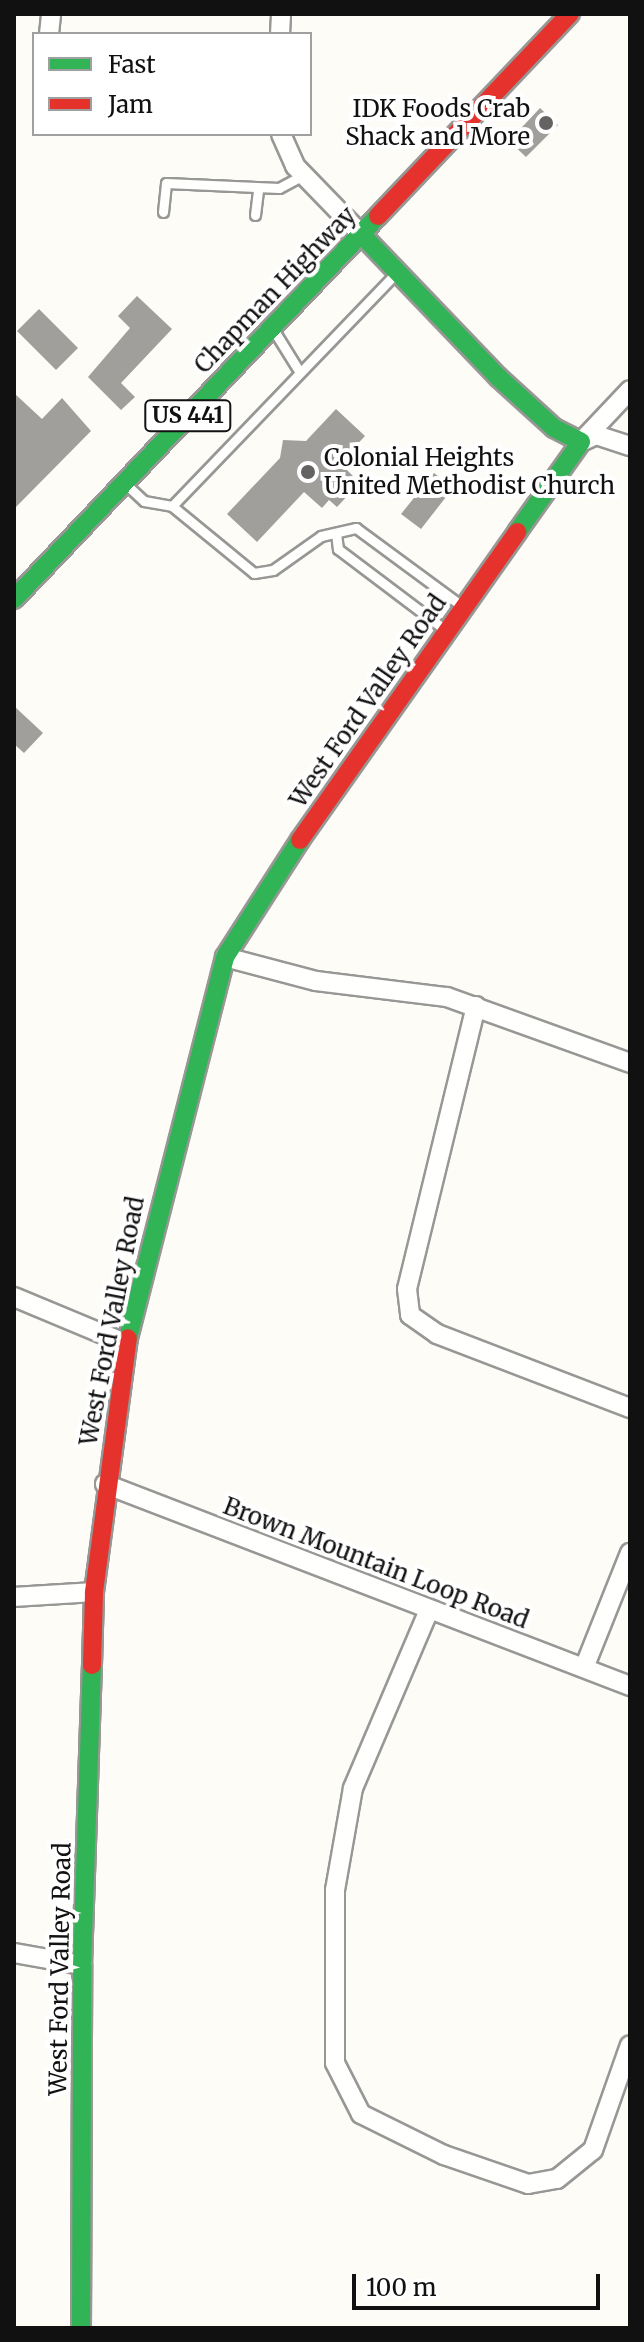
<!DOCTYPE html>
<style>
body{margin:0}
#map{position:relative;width:644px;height:2342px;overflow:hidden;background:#fdfcf7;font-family:Merriweather,serif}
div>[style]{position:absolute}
.building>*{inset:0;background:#a19f9c}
.roads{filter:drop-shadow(2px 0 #979795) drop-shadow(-2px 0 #979795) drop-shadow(0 2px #979795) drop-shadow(0 -2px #979795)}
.lane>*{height:9px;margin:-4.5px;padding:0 4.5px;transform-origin:4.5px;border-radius:4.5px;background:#fffffe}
.street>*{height:18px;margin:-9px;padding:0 9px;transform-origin:9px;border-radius:9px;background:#fffffe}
.fast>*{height:18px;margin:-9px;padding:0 9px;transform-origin:9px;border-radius:9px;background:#30b455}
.jam>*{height:18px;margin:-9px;padding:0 9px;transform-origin:9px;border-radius:9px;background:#e5322d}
.dots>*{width:22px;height:22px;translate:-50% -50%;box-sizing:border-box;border:4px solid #fff;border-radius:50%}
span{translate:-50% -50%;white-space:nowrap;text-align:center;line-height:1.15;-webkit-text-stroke:8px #fff;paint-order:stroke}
.shield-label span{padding:2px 6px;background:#fff;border:2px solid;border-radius:6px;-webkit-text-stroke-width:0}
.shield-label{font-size:22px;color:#111;font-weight:700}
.poi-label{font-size:24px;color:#111}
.right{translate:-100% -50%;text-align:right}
.left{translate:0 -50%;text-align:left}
.street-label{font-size:24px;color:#111}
.frame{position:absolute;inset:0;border:16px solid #111;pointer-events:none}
.legend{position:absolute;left:32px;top:32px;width:280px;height:104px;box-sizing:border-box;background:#fff;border:2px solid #a0a0a0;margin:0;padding:10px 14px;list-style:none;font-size:24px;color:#111}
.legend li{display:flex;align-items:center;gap:16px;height:40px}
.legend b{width:40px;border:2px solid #a0a0a0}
.scale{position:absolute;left:352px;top:2274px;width:248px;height:36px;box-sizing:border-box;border:4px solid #111;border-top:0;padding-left:10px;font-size:24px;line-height:28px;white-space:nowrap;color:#111;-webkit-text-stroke:6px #fff;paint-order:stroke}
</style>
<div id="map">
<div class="building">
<div style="clip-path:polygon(540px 108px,558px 125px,526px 157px,509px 141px)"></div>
<div style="clip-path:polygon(137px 296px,172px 329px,121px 383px,135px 397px,121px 410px,88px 377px,130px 328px,118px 316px)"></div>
<div style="clip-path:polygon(39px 309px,78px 348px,56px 370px,17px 331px)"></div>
<div style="clip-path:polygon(14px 393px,42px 419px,62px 398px,91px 431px,14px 509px)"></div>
<div style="clip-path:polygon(336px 409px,365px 436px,340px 463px,353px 476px,345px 485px,352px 491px,337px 507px,329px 500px,322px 508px,304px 492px,257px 542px,227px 514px,280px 458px,283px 440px,306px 441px)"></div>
<div style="clip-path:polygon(434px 473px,453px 488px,421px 529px,401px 514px)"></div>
<div style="clip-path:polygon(14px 706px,43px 733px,24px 753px,14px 744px)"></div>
</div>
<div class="roads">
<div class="lane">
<div style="left:163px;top:212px;width:29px;rotate:-84deg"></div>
<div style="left:166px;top:183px;width:113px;rotate:2.5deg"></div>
<div style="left:279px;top:188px;width:27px;rotate:-28deg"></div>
<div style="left:255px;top:215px;width:26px;rotate:-83deg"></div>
<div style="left:276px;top:334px;width:44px;rotate:58.1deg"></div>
<div style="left:130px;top:488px;width:19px;rotate:43deg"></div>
<div style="left:144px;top:501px;width:28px;rotate:10deg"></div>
<div style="left:172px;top:506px;width:322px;rotate:-46.1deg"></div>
<div style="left:172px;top:506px;width:106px;rotate:39.3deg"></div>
<div style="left:254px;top:573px;width:19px;rotate:-9deg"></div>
<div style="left:273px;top:570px;width:59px;rotate:-35.3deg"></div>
<div style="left:321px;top:536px;width:36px;rotate:-13deg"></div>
<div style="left:356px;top:528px;width:133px;rotate:36.4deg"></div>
<div style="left:336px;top:533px;width:16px;rotate:83deg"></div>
<div style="left:338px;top:549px;width:133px;rotate:37deg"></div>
</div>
<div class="street">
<div style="left:49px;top:34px;width:20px;rotate:-84deg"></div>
<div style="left:280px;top:34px;width:20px;rotate:-87deg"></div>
<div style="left:281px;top:134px;width:35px;rotate:66deg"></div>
<div style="left:295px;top:166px;width:95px;rotate:45.9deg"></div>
<div style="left:583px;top:441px;width:14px;rotate:-25deg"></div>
<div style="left:596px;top:435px;width:36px;rotate:18deg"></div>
<div style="left:581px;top:442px;width:71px;rotate:-46.7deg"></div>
<div style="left:225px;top:957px;width:94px;rotate:14.8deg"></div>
<div style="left:316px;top:981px;width:132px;rotate:7deg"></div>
<div style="left:447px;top:997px;width:195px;rotate:19.8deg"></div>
<div style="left:476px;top:1006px;width:291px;rotate:103.7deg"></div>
<div style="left:407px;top:1289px;width:26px;rotate:83deg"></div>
<div style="left:410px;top:1315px;width:33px;rotate:35deg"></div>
<div style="left:437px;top:1334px;width:207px;rotate:21deg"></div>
<div style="left:14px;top:1297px;width:122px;rotate:22.6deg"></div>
<div style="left:105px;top:1484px;width:563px;rotate:21.04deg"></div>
<div style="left:14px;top:1597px;width:80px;rotate:-3.6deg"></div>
<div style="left:429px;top:1610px;width:194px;rotate:113.1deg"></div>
<div style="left:353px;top:1788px;width:104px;rotate:100deg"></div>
<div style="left:335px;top:1890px;width:173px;rotate:90deg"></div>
<div style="left:335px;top:2063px;width:57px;rotate:63deg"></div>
<div style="left:361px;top:2114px;width:93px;rotate:26.3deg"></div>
<div style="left:444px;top:2155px;width:89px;rotate:19deg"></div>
<div style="left:528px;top:2184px;width:29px;rotate:-10deg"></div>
<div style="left:557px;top:2179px;width:46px;rotate:-38.9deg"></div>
<div style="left:593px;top:2150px;width:111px;rotate:-70.6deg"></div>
<div style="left:584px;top:1668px;width:124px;rotate:-68.2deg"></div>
<div style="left:14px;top:1953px;width:69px;rotate:10deg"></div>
</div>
<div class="fast">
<div style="left:361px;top:234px;width:198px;rotate:46.2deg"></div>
<div style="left:498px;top:377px;width:76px;rotate:42.3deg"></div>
<div style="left:554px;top:428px;width:30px;rotate:27deg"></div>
<div style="left:581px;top:442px;width:110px;rotate:125.4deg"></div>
<div style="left:14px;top:599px;width:528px;rotate:-46.46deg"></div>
<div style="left:128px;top:1338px;width:393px;rotate:-75.7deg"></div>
<div style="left:225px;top:957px;width:139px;rotate:-57.3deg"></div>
<div style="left:81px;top:2328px;width:363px;rotate:-89.8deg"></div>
<div style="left:82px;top:1965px;width:300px;rotate:-88.1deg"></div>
</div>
<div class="jam">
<div style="left:378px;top:216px;width:279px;rotate:-46.5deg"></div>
<div style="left:300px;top:840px;width:377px;rotate:-54.8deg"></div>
<div style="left:92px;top:1665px;width:73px;rotate:-88.4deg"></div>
<div style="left:94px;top:1592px;width:256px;rotate:-82.4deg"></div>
</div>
</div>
<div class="dots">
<div style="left:546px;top:123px;background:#646362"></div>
<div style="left:308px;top:472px;background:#646362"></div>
</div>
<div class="shield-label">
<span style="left:188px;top:416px">US 441</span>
</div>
<div class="poi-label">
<span class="right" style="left:530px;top:123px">IDK Foods Crab<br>Shack and More</span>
<span class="left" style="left:324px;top:472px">Colonial Heights<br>United Methodist Church</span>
</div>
<div class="street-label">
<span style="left:275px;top:290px;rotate:-46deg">Chapman Highway</span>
<span style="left:368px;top:701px;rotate:-55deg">West Ford Valley Road</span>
<span style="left:112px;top:1321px;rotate:-79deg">West Ford Valley Road</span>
<span style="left:376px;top:1563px;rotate:21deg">Brown Mountain Loop Road</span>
<span style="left:60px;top:1969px;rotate:-89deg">West Ford Valley Road</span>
</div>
<div class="frame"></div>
<ul class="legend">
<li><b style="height:10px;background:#30b455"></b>Fast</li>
<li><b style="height:10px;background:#e5322d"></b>Jam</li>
</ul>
<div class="scale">100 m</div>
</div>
